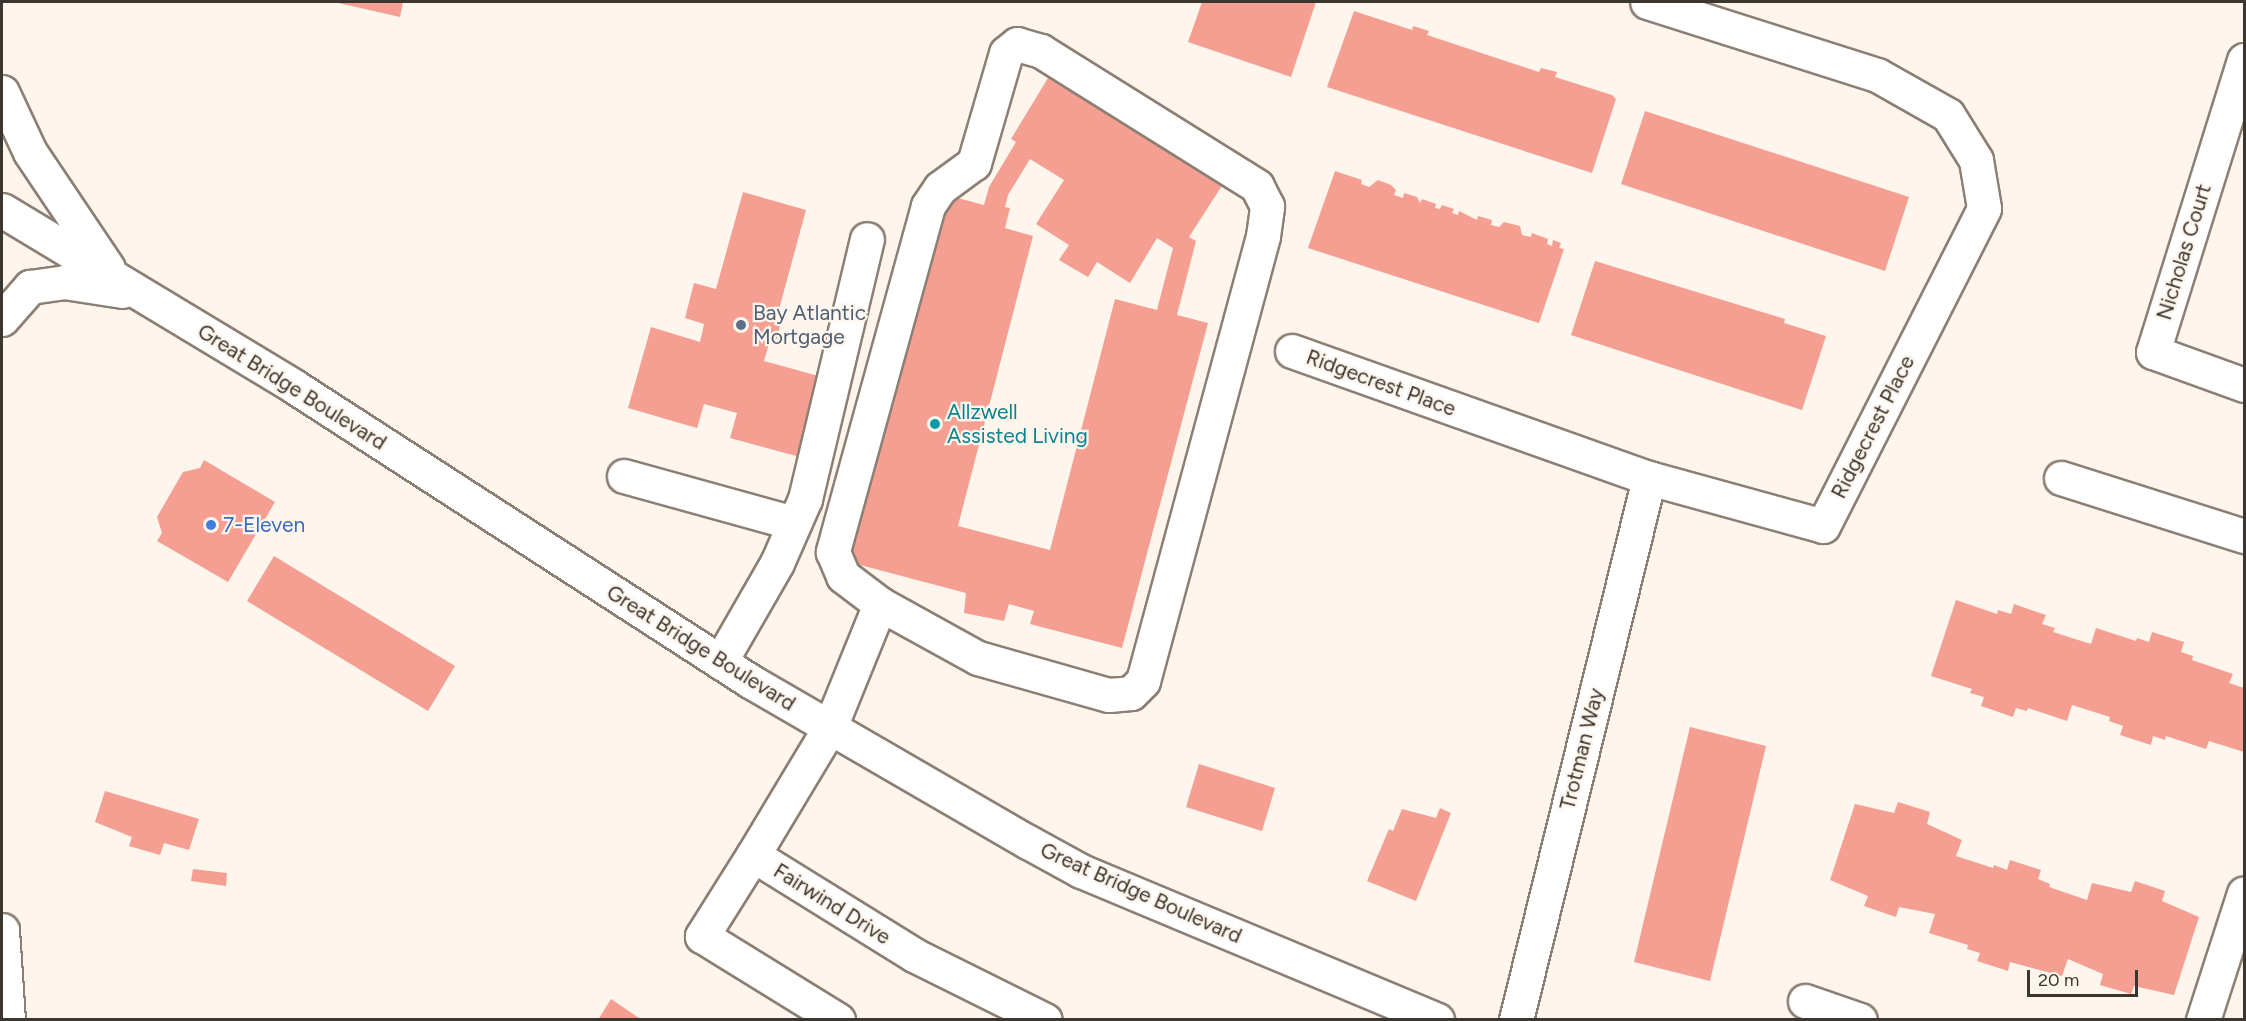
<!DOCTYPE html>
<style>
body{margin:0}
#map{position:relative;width:2246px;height:1021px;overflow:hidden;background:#fef5ec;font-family:Figtree,sans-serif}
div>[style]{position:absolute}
.building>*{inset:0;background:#f49f92}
.roads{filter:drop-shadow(2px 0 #8c7f73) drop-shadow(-2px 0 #8c7f73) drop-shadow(0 2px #8c7f73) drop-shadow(0 -2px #8c7f73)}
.minor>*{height:33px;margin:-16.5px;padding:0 16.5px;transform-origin:16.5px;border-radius:16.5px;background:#fff}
.major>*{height:33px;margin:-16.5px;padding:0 16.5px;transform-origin:16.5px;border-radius:16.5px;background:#fff}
.dots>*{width:16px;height:16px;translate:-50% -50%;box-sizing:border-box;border:3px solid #fef5ec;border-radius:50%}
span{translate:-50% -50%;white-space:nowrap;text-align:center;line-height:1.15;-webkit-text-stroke:4.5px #fef5ec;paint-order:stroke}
.street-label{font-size:21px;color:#3c3631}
.service-label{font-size:21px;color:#4e5e75}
.left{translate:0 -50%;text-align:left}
.culture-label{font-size:21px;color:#0d838f}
.shop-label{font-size:21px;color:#366cbe}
.frame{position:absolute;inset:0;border:3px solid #3c3631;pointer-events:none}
.scale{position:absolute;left:2027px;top:970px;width:111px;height:27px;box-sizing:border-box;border:3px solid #3c3631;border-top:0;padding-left:8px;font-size:18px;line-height:21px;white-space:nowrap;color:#3c3631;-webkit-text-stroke:4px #fef5ec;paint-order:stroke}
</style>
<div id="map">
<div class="building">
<div style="clip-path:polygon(334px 2px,403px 2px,400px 17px)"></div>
<div style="clip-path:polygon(1202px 2px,1316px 2px,1291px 77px,1188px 42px)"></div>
<div style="clip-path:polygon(1354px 11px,1412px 30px,1413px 26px,1429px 31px,1427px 35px,1539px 72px,1541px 68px,1557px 72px,1555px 77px,1612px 95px,1616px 99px,1592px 173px,1327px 87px)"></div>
<div style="clip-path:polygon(evenodd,1051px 73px,1225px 181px,1189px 237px,1196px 241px,1177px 315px,1208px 323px,1122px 648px,1030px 624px,1034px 611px,1009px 604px,1004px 621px,964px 613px,966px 593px,849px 562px,946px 195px,984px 205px,989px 187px,1016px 142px,1011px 139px,1051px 73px,1030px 159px,1064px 180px,1036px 224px,1069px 245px,1059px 260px,1088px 277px,1097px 262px,1130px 283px,1157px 238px,1173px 248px,1157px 310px,1115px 299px,1050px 550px,958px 526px,1033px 236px,1005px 228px,1010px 208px,1005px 207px,1008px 195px,1030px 159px)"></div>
<div style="clip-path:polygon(1645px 111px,1909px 197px,1885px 271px,1621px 184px)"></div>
<div style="clip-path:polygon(1335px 171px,1362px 180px,1361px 184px,1369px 187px,1378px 180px,1391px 185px,1396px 190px,1394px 195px,1403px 198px,1404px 193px,1417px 197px,1420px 203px,1422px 199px,1436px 204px,1435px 208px,1440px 209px,1442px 205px,1454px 209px,1452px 213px,1458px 215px,1459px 211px,1477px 220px,1478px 216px,1492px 220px,1491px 225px,1499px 227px,1504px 222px,1520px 226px,1522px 235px,1531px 237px,1532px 233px,1548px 239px,1547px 244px,1552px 246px,1553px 240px,1561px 243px,1559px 248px,1564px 249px,1539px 323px,1308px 248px)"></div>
<div style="clip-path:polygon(743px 192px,806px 210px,775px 324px,780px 325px,777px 339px,771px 337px,764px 361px,822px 377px,800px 457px,730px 438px,737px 413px,704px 404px,697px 428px,628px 408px,651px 327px,700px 342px,704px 324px,685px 318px,694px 283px,716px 289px)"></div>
<div style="clip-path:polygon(1595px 261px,1785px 319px,1784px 323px,1826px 336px,1802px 410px,1571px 335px)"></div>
<div style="clip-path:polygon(204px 460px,275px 502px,228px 582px,157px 541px,162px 533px,157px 517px,183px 472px,200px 468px)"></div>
<div style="clip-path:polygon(274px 556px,455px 666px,428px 711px,247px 601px)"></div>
<div style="clip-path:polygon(1956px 600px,1997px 614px,1998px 610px,2011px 614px,2014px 604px,2046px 615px,2042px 624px,2055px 628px,2053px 632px,2091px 644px,2096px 628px,2136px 641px,2137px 638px,2149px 642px,2152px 632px,2184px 642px,2181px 652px,2193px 656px,2192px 660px,2233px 674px,2229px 683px,2244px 688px,2244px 752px,2209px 741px,2206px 749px,2166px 736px,2165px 740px,2153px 736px,2151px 745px,2120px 735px,2123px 726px,2109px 721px,2110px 717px,2072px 705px,2067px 721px,2028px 708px,2027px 711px,2016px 708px,2013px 717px,1981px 706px,1984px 697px,1970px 693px,1972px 689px,1931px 676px)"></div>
<div style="clip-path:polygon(1690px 727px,1766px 746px,1710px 981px,1634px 962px)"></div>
<div style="clip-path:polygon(1199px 764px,1275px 788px,1262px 831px,1186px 807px)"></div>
<div style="clip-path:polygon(105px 791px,199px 819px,189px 850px,164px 843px,160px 855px,129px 846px,132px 837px,95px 822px)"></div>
<div style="clip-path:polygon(1898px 802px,1930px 812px,1927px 824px,1962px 840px,1956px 856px,1993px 868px,1994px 865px,2007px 870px,2010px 860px,2041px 870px,2038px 879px,2050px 884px,2049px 887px,2087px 900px,2092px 883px,2131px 892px,2135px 881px,2165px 891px,2162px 901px,2199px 917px,2174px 995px,2134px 986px,2131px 994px,2100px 985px,2103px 974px,2068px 959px,2062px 976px,2010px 962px,2008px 971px,1977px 961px,1980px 953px,1967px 949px,1968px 945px,1929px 933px,1935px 914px,1899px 907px,1896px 917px,1864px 906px,1868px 896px,1830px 880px,1855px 804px,1894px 813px)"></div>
<div style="clip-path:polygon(1440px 808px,1451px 813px,1416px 901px,1367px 881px,1389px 829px,1393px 831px,1402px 809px,1436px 818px)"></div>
<div style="clip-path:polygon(193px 869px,227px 873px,226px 886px,191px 881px)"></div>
<div style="clip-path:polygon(611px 999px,642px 1020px,598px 1020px)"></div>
</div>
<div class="roads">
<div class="minor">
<div style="left:2244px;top:60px;width:306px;rotate:107.3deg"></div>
<div style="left:2153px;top:352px;width:97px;rotate:19.9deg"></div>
<div style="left:1292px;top:351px;width:379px;rotate:19.6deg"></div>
<div style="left:1649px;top:478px;width:180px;rotate:15.4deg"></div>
<div style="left:1823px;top:526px;width:356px;rotate:-63.1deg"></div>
<div style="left:1984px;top:208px;width:49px;rotate:-99.5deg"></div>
<div style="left:1976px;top:160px;width:53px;rotate:-121.9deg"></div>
<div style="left:1948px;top:115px;width:81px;rotate:-150.6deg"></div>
<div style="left:1877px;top:75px;width:241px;rotate:-162.4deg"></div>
<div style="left:624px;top:476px;width:176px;rotate:15.5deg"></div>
<div style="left:2061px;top:478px;width:192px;rotate:17.6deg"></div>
<div style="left:880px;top:604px;width:112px;rotate:28.9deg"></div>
<div style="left:978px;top:658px;width:136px;rotate:15.8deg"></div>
<div style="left:1109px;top:695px;width:22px;rotate:-5deg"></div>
<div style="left:1131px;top:693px;width:17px;rotate:-45deg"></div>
<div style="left:1143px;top:681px;width:461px;rotate:-74.9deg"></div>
<div style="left:1263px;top:236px;width:30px;rotate:-82deg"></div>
<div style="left:1267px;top:206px;width:22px;rotate:-117deg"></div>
<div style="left:1257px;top:186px;width:255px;rotate:-148deg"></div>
<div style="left:1041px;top:51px;width:25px;rotate:-164deg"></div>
<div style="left:1017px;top:44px;width:14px;rotate:141deg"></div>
<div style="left:1006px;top:53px;width:115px;rotate:106.2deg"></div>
<div style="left:974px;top:163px;width:42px;rotate:143.7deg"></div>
<div style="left:940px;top:188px;width:22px;rotate:124deg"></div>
<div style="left:928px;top:206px;width:359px;rotate:105.4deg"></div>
<div style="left:833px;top:552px;width:26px;rotate:67deg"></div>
<div style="left:843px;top:576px;width:46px;rotate:37.1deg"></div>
<div style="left:880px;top:604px;width:133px;rotate:112.1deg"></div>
<div style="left:830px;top:727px;width:149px;rotate:121deg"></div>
<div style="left:753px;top:855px;width:190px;rotate:31.8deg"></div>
<div style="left:914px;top:955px;width:146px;rotate:26.4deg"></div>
<div style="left:720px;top:662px;width:114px;rotate:-60.1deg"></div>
<div style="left:777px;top:563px;width:70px;rotate:-66.4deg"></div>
<div style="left:805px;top:499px;width:267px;rotate:-76.6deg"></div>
<div style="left:753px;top:855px;width:96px;rotate:122.2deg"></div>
<div style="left:702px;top:936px;width:160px;rotate:31.7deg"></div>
<div style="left:1805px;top:1001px;width:58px;rotate:19.1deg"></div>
<div style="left:1516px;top:1020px;width:558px;rotate:-76.21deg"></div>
<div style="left:2203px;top:1020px;width:133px;rotate:-72.1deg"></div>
</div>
<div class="major">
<div style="left:2px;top:92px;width:66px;rotate:65deg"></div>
<div style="left:30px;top:152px;width:140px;rotate:56.1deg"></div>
<div style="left:2px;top:210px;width:342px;rotate:31.1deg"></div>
<div style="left:295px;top:387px;width:542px;rotate:32.87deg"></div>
<div style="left:750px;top:681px;width:321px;rotate:30.1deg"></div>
<div style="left:1028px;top:842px;width:60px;rotate:28.7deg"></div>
<div style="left:1081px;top:871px;width:386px;rotate:22.7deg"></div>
<div style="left:2px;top:319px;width:43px;rotate:-48.8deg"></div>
<div style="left:30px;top:287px;width:34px;rotate:-8deg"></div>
<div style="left:64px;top:282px;width:59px;rotate:8.8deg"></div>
<div style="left:2px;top:930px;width:90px;rotate:86.2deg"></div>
</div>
</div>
<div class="dots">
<div style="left:741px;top:325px;background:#5c6f8a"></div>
<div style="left:935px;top:424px;background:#0f9aa8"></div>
<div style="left:211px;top:525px;background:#3f7fe0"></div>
</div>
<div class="street-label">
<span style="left:2184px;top:252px;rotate:-73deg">Nicholas Court</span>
<span style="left:1381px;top:383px;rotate:20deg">Ridgecrest Place</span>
<span style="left:292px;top:387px;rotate:32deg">Great Bridge Boulevard</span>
<span style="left:1873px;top:427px;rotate:-63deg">Ridgecrest Place</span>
<span style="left:701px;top:648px;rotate:32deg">Great Bridge Boulevard</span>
<span style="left:1582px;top:749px;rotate:-76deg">Trotman Way</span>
<span style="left:1141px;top:893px;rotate:24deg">Great Bridge Boulevard</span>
<span style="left:832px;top:904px;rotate:32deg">Fairwind Drive</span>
</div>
<div class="service-label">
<span class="left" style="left:753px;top:325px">Bay Atlantic<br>Mortgage</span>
</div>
<div class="culture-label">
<span class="left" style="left:947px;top:424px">Allzwell<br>Assisted Living</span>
</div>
<div class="shop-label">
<span class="left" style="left:223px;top:525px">7-Eleven</span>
</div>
<div class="frame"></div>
<div class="scale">20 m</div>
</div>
